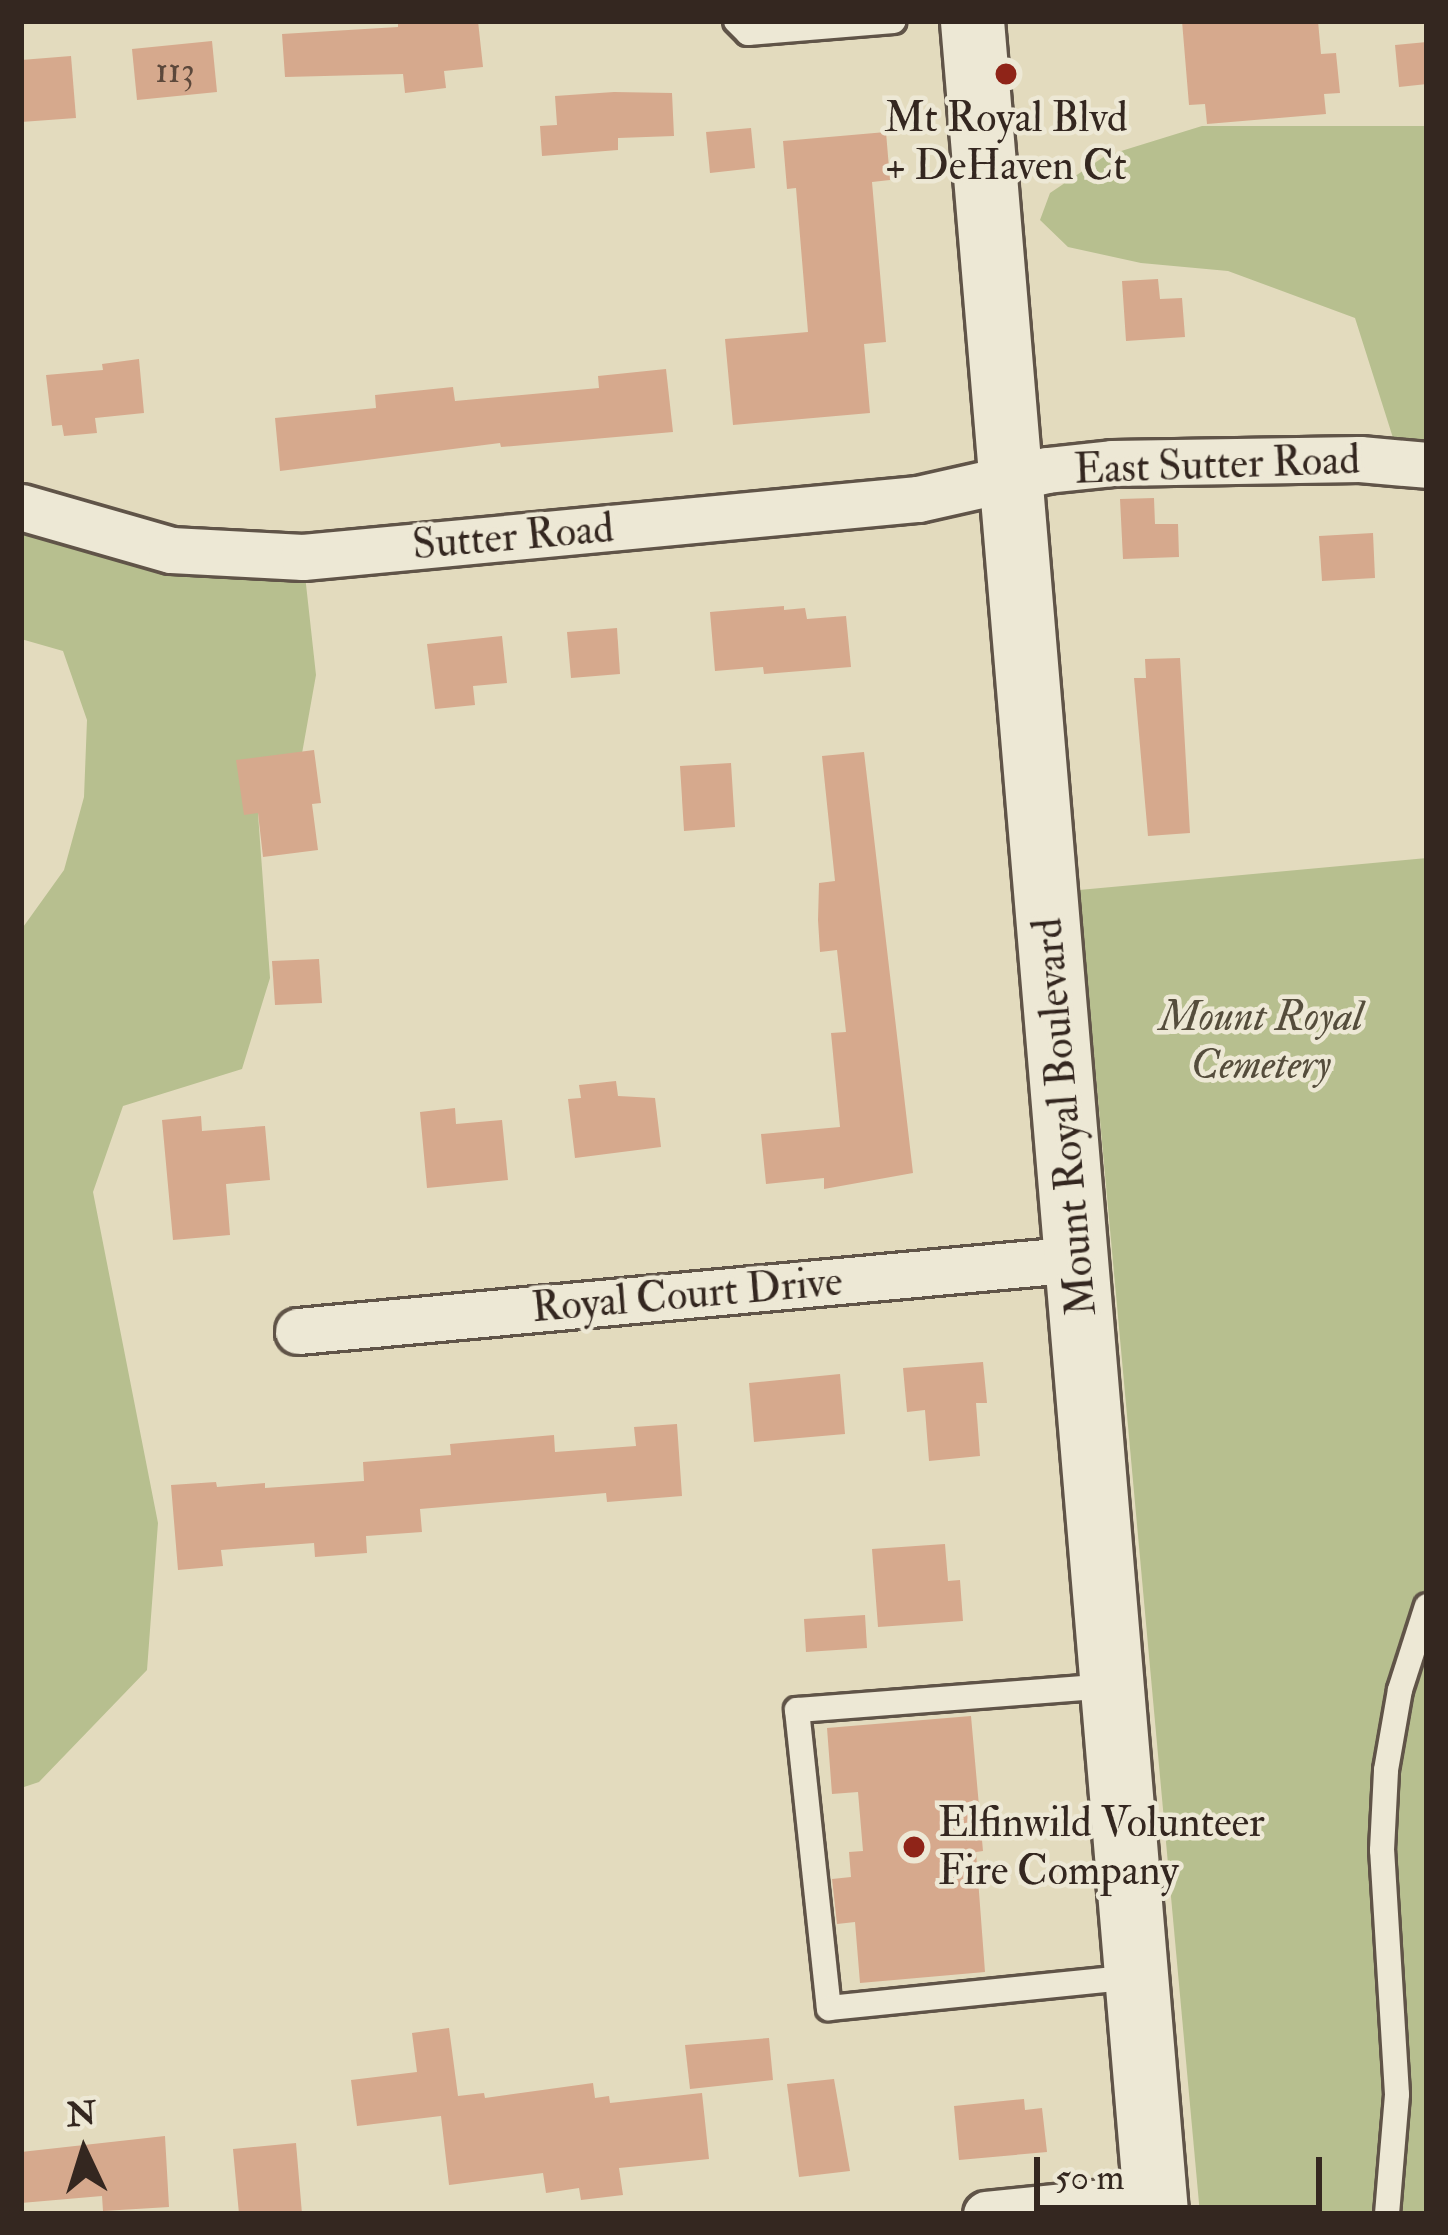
<!DOCTYPE html>
<style>
body{margin:0}
#map{position:relative;width:1448px;height:2235px;overflow:hidden;background:#e3dbbe;font-family:"IM FELL Double Pica",serif}
div>[style]{position:absolute}
.green>*{inset:0;background:#b7bf8f}
.building>*{inset:0;background:#d6a98d}
.roads{filter:drop-shadow(3px 0 #605448) drop-shadow(-3px 0 #605448) drop-shadow(0 3px #605448) drop-shadow(0 -3px #605448)}
.service>*{height:24px;margin:-12px;padding:0 12px;transform-origin:12px;border-radius:12px;background:#ede8d5}
.minor>*{height:45px;margin:-22.5px;padding:0 22.5px;transform-origin:22.5px;border-radius:22.5px;background:#ede8d5}
.secondary>*{height:63px;margin:-31.5px;padding:0 31.5px;transform-origin:31.5px;border-radius:31.5px;background:#ede8d5}
.dots>*{width:33px;height:33px;translate:-50% -50%;box-sizing:border-box;border:6px solid #ede8d5;border-radius:50%}
span{translate:-50% -50%;white-space:nowrap;text-align:center;line-height:1.15;-webkit-text-stroke:9px #ede8d5;paint-order:stroke}
.number-label{font-size:36px;color:#5c483b}
.number-label span{-webkit-text-stroke-width:0}
.poi-label{font-size:42px;color:#342720}
.left{translate:0 -50%;text-align:left}
.street-label{font-size:42px;color:#342720}
.park-label{font-size:42px;color:#554d3c;font-style:italic}
.frame{position:absolute;inset:0;border:24px solid #342720;pointer-events:none}
.north{position:absolute;left:24px;top:2091px;width:120px;height:120px;-webkit-text-stroke:9px #ede8d5;paint-order:stroke;rotate:356deg;font-size:33px;font-weight:700;line-height:48px;text-align:center;color:#342720}
.north::after{content:'';display:block;margin:auto;width:42px;height:54px;background:#342720;clip-path:polygon(50% 0,100% 100%,50% 72%,0 100%)}
.scale{position:absolute;left:1034px;top:2157px;width:288px;height:54px;box-sizing:border-box;border:6px solid #342720;border-top:0;padding-left:15px;font-size:36px;line-height:42px;white-space:nowrap;color:#342720;-webkit-text-stroke:9px #ede8d5;paint-order:stroke}
</style>
<div id="map">
<div class="green">
<div style="clip-path:polygon(1202px 126px,1427px 126px,1427px 465px,1400px 460px,1355px 318px,1228px 271px,1141px 263px,1068px 247px,1040px 220px,1050px 193px,1105px 156px)"></div>
<div style="clip-path:polygon(21px 507px,303px 557px,316px 675px,301px 759px,258px 814px,270px 978px,242px 1069px,123px 1106px,93px 1192px,158px 1523px,147px 1670px,39px 1782px,21px 1788px,21px 930px,64px 870px,84px 797px,87px 720px,63px 651px,21px 639px)"></div>
<div style="clip-path:polygon(1427px 858px,1427px 2214px,1200px 2214px,1079px 890px)"></div>
</div>
<div class="building">
<div style="clip-path:polygon(398px 21px,478px 21px,483px 67px,444px 71px,446px 88px,405px 93px,403px 74px,285px 77px,282px 34px,398px 27px)"></div>
<div style="clip-path:polygon(1182px 21px,1318px 21px,1321px 54px,1336px 53px,1340px 93px,1324px 94px,1326px 114px,1207px 124px,1205px 104px,1189px 105px)"></div>
<div style="clip-path:polygon(212px 41px,217px 92px,137px 100px,132px 49px)"></div>
<div style="clip-path:polygon(1427px 42px,1427px 84px,1399px 87px,1395px 45px)"></div>
<div style="clip-path:polygon(71px 56px,76px 118px,21px 122px,21px 60px)"></div>
<div style="clip-path:polygon(614px 92px,672px 93px,674px 136px,618px 138px,618px 150px,542px 156px,540px 126px,557px 125px,555px 96px)"></div>
<div style="clip-path:polygon(751px 128px,755px 168px,710px 173px,706px 132px)"></div>
<div style="clip-path:polygon(886px 132px,890px 180px,872px 182px,886px 342px,864px 344px,870px 413px,733px 425px,725px 339px,808px 332px,796px 188px,787px 189px,783px 141px)"></div>
<div style="clip-path:polygon(1158px 279px,1160px 299px,1182px 298px,1185px 337px,1126px 341px,1122px 281px)"></div>
<div style="clip-path:polygon(139px 359px,144px 413px,95px 418px,97px 433px,64px 436px,62px 425px,52px 426px,46px 375px,103px 370px,102px 364px)"></div>
<div style="clip-path:polygon(666px 369px,673px 432px,501px 447px,500px 443px,280px 471px,275px 418px,376px 408px,375px 395px,453px 387px,455px 401px,599px 388px,598px 376px)"></div>
<div style="clip-path:polygon(1154px 498px,1155px 524px,1178px 524px,1179px 557px,1123px 559px,1120px 499px)"></div>
<div style="clip-path:polygon(1373px 533px,1375px 578px,1322px 581px,1319px 536px)"></div>
<div style="clip-path:polygon(784px 606px,784px 610px,805px 608px,807px 619px,846px 616px,851px 667px,764px 674px,763px 667px,715px 671px,710px 612px)"></div>
<div style="clip-path:polygon(617px 628px,620px 674px,571px 678px,567px 632px)"></div>
<div style="clip-path:polygon(502px 636px,507px 683px,473px 686px,475px 705px,435px 709px,427px 644px)"></div>
<div style="clip-path:polygon(1180px 658px,1190px 833px,1148px 836px,1134px 678px,1146px 678px,1145px 659px)"></div>
<div style="clip-path:polygon(314px 750px,321px 803px,312px 804px,318px 850px,263px 857px,258px 813px,244px 815px,236px 760px)"></div>
<div style="clip-path:polygon(864px 752px,913px 1173px,824px 1189px,824px 1178px,766px 1184px,761px 1134px,840px 1127px,831px 1033px,846px 1032px,837px 950px,820px 952px,818px 920px,819px 883px,835px 881px,822px 756px)"></div>
<div style="clip-path:polygon(731px 763px,735px 827px,684px 831px,680px 766px)"></div>
<div style="clip-path:polygon(319px 959px,322px 1003px,275px 1005px,272px 961px)"></div>
<div style="clip-path:polygon(616px 1081px,618px 1096px,655px 1098px,661px 1147px,575px 1158px,568px 1099px,581px 1098px,579px 1085px)"></div>
<div style="clip-path:polygon(455px 1108px,456px 1124px,502px 1120px,508px 1180px,427px 1188px,420px 1112px)"></div>
<div style="clip-path:polygon(201px 1116px,202px 1131px,265px 1126px,270px 1180px,226px 1184px,230px 1235px,173px 1240px,162px 1120px)"></div>
<div style="clip-path:polygon(983px 1362px,987px 1403px,976px 1403px,980px 1456px,929px 1461px,925px 1410px,907px 1412px,903px 1368px)"></div>
<div style="clip-path:polygon(840px 1374px,845px 1434px,754px 1442px,749px 1383px)"></div>
<div style="clip-path:polygon(677px 1424px,682px 1496px,607px 1502px,606px 1493px,420px 1509px,422px 1532px,366px 1536px,367px 1553px,315px 1557px,314px 1543px,221px 1550px,223px 1566px,178px 1570px,171px 1485px,216px 1482px,217px 1487px,265px 1483px,265px 1488px,364px 1481px,363px 1462px,451px 1455px,450px 1444px,554px 1435px,555px 1452px,636px 1446px,634px 1427px)"></div>
<div style="clip-path:polygon(945px 1544px,948px 1581px,960px 1580px,963px 1621px,878px 1627px,872px 1549px)"></div>
<div style="clip-path:polygon(865px 1615px,867px 1648px,806px 1652px,804px 1619px)"></div>
<div style="clip-path:polygon(971px 1716px,983px 1851px,976px 1852px,985px 1972px,860px 1983px,855px 1922px,837px 1924px,832px 1879px,851px 1877px,849px 1852px,863px 1851px,858px 1792px,832px 1794px,827px 1728px)"></div>
<div style="clip-path:polygon(449px 2028px,458px 2096px,484px 2093px,485px 2098px,593px 2083px,595px 2098px,609px 2096px,610px 2103px,702px 2093px,709px 2159px,619px 2168px,623px 2195px,581px 2200px,579px 2188px,546px 2193px,543px 2173px,449px 2185px,441px 2116px,357px 2126px,351px 2080px,417px 2072px,412px 2033px)"></div>
<div style="clip-path:polygon(769px 2038px,773px 2080px,690px 2089px,685px 2045px)"></div>
<div style="clip-path:polygon(834px 2079px,850px 2171px,799px 2177px,787px 2084px)"></div>
<div style="clip-path:polygon(1024px 2099px,1025px 2110px,1042px 2108px,1047px 2152px,959px 2160px,954px 2106px)"></div>
<div style="clip-path:polygon(165px 2136px,169px 2207px,103px 2211px,102px 2196px,21px 2203px,21px 2152px)"></div>
<div style="clip-path:polygon(296px 2143px,302px 2214px,239px 2214px,233px 2149px)"></div>
</div>
<div class="roads">
<div class="service">
<div style="left:736px;top:21px;width:17px;rotate:45deg"></div>
<div style="left:748px;top:33px;width:146px;rotate:-4.7deg"></div>
<div style="left:1110px;top:1686px;width:314px;rotate:175.6deg"></div>
<div style="left:797px;top:1710px;width:300px;rotate:83.9deg"></div>
<div style="left:829px;top:2008px;width:307px;rotate:-5.8deg"></div>
<div style="left:1387px;top:2214px;width:120px;rotate:-85.2deg"></div>
<div style="left:1397px;top:2094px;width:244px;rotate:-93.5deg"></div>
<div style="left:1382px;top:1850px;width:80px;rotate:-87.1deg"></div>
<div style="left:1386px;top:1770px;width:81px;rotate:-80.1deg"></div>
<div style="left:1400px;top:1690px;width:88px;rotate:-72.2deg"></div>
</div>
<div class="minor">
<div style="left:21px;top:507px;width:156px;rotate:16deg"></div>
<div style="left:171px;top:550px;width:132px;rotate:3deg"></div>
<div style="left:303px;top:557px;width:618px;rotate:-5.39deg"></div>
<div style="left:918px;top:499px;width:132px;rotate:-12.7deg"></div>
<div style="left:1047px;top:470px;width:65px;rotate:-6.1deg"></div>
<div style="left:1112px;top:463px;width:248px;rotate:-0.9deg"></div>
<div style="left:1360px;top:459px;width:67px;rotate:5.1deg"></div>
<div style="left:298px;top:1331px;width:782px;rotate:-5.28deg"></div>
<div style="left:986px;top:2214px;width:169px;rotate:-5.8deg"></div>
</div>
<div class="secondary">
<div style="left:972px;top:21px;width:2201px;rotate:85.2deg"></div>
</div>
</div>
<div class="dots">
<div style="left:1006px;top:74px;background:#8f2418"></div>
<div style="left:914px;top:1847px;background:#8f2418"></div>
</div>
<div class="number-label">
<span style="left:175px;top:71px">113</span>
</div>
<div class="poi-label">
<span style="left:1006px;top:142px">Mt Royal Blvd<br>+ DeHaven Ct</span>
<span class="left" style="left:938px;top:1847px">Elfinwild Volunteer<br>Fire Company</span>
</div>
<div class="street-label">
<span style="left:1217px;top:465px;rotate:-2deg">East Sutter Road</span>
<span style="left:513px;top:537px;rotate:-5deg">Sutter Road</span>
<span style="left:1065px;top:1117px;rotate:-95deg">Mount Royal Boulevard</span>
<span style="left:687px;top:1295px;rotate:-5deg">Royal Court Drive</span>
</div>
<div class="park-label">
<span style="left:1261px;top:1041px">Mount Royal<br>Cemetery</span>
</div>
<div class="frame"></div>
<div class="north">N</div>
<div class="scale">50 m</div>
</div>
